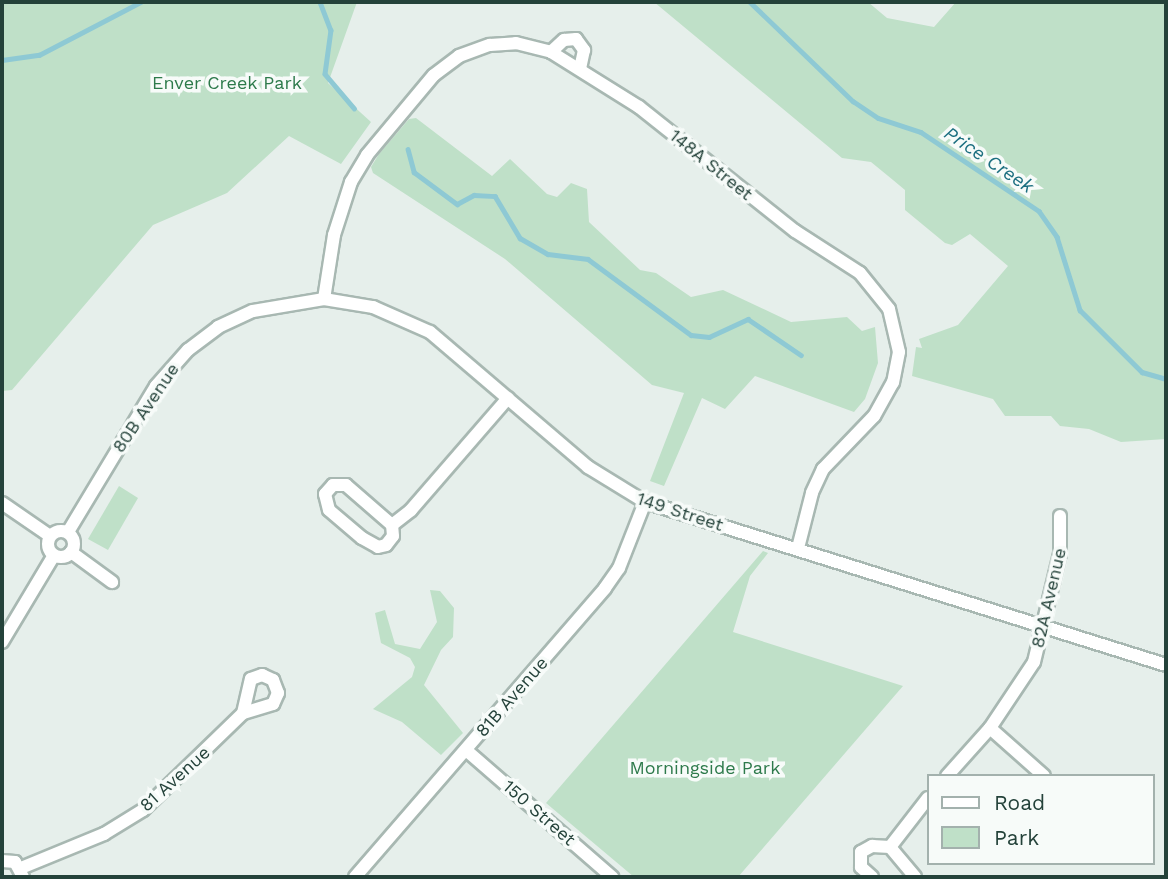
<!DOCTYPE html>
<style>
body{margin:0}
#map{position:relative;width:1168px;height:879px;overflow:hidden;background:#e6efeb;font-family:"Work Sans",sans-serif}
div>[style]{position:absolute}
.green>*{inset:0;background:#bfe0c8}
.stream>*{height:4.5px;margin:-2.25px;padding:0 2.25px;transform-origin:2.25px;border-radius:2.25px;background:#8ec9d4}
.roads{filter:drop-shadow(2px 0 #a8b8b2) drop-shadow(-2px 0 #a8b8b2) drop-shadow(0 2px #a8b8b2) drop-shadow(0 -2px #a8b8b2)}
.minor>*{height:12px;margin:-6px;padding:0 6px;transform-origin:6px;border-radius:6px;background:#fff}
.minor>.ring{margin:-6px;padding:0;box-sizing:content-box;background:none;border:12px solid #fff;border-radius:50%}
span{translate:-50% -50%;white-space:nowrap;text-align:center;line-height:1.15;-webkit-text-stroke:7px #f7fbf9;paint-order:stroke}
.park-label{font-size:18px;color:#2d7a4b}
.street-label{font-size:18px;color:#24423a}
.water-label{font-size:19px;color:#1c6f80;font-style:italic}
.frame{position:absolute;inset:0;border:4px solid #24423a;pointer-events:none}
.legend{position:absolute;left:927px;top:774px;width:228px;height:91px;box-sizing:border-box;background:#f7fbf9;border:2px solid #a3b1ad;margin:0;padding:9px 12px;list-style:none;font-size:21px;color:#24423a}
.legend li{display:flex;align-items:center;gap:14px;height:35px}
.legend b{width:35px;border:2px solid #a3b1ad}
</style>
<div id="map">
<div class="green">
<div style="clip-path:polygon(2px 2px,357px 2px,328px 83px,371px 122px,341px 164px,289px 136px,227px 193px,153px 225px,12px 390px,2px 391px)"></div>
<div style="clip-path:polygon(654px 2px,868px 2px,887px 18px,934px 27px,956px 2px,1166px 2px,1166px 439px,1121px 442px,1089px 429px,1060px 426px,1051px 416px,1005px 416px,993px 399px,912px 376px,916px 347px,922px 348px,919px 339px,958px 325px,1008px 266px,970px 234px,952px 245px,945px 243px,905px 210px,905px 190px,893px 180px,871px 162px,842px 158px)"></div>
<div style="clip-path:polygon(416px 118px,492px 176px,510px 159px,547px 194px,557px 197px,571px 183px,587px 189px,589px 222px,640px 270px,656px 273px,691px 297px,723px 290px,791px 322px,847px 317px,862px 331px,875px 327px,878px 363px,865px 399px,854px 412px,755px 376px,725px 409px,702px 398px,664px 486px,650px 481px,684px 393px,652px 385px,505px 259px,373px 173px,371px 167px,379px 154px,409px 119px)"></div>
<div style="clip-path:polygon(119px 486px,138px 498px,108px 550px,88px 539px)"></div>
<div style="clip-path:polygon(763px 551px,768px 553px,750px 576px,733px 632px,903px 686px,738px 877px,634px 877px,546px 803px)"></div>
<div style="clip-path:polygon(430px 590px,440px 591px,454px 608px,453px 637px,441px 650px,424px 685px,463px 733px,441px 755px,402px 722px,373px 709px,412px 677px,415px 667px,410px 658px,381px 643px,375px 613px,385px 610px,395px 644px,420px 649px,437px 622px)"></div>
</div>
<div class="stream">
<div style="left:320px;top:2px;width:30px;rotate:69deg"></div>
<div style="left:331px;top:30px;width:44px;rotate:97.8deg"></div>
<div style="left:325px;top:74px;width:45px;rotate:49.5deg"></div>
<div style="left:750px;top:2px;width:143px;rotate:43.9deg"></div>
<div style="left:853px;top:101px;width:30px;rotate:34deg"></div>
<div style="left:878px;top:118px;width:45px;rotate:18deg"></div>
<div style="left:921px;top:132px;width:142px;rotate:33.8deg"></div>
<div style="left:1039px;top:211px;width:32px;rotate:55deg"></div>
<div style="left:1057px;top:237px;width:77px;rotate:72.5deg"></div>
<div style="left:1080px;top:310px;width:88px;rotate:45deg"></div>
<div style="left:1142px;top:372px;width:25px;rotate:16deg"></div>
<div style="left:2px;top:60px;width:37px;rotate:-8deg"></div>
<div style="left:39px;top:55px;width:115px;rotate:-27.5deg"></div>
<div style="left:408px;top:149px;width:24px;rotate:75deg"></div>
<div style="left:414px;top:172px;width:54px;rotate:36.7deg"></div>
<div style="left:457px;top:204px;width:19px;rotate:-28deg"></div>
<div style="left:474px;top:195px;width:21px;rotate:3deg"></div>
<div style="left:495px;top:196px;width:49px;rotate:59.2deg"></div>
<div style="left:520px;top:238px;width:32px;rotate:30deg"></div>
<div style="left:548px;top:254px;width:40px;rotate:7.1deg"></div>
<div style="left:588px;top:259px;width:128px;rotate:36.4deg"></div>
<div style="left:691px;top:335px;width:18px;rotate:6deg"></div>
<div style="left:709px;top:337px;width:43px;rotate:-24.8deg"></div>
<div style="left:748px;top:319px;width:64px;rotate:34.2deg"></div>
</div>
<div class="roads">
<div class="minor">
<div style="left:551px;top:52px;width:18px;rotate:-43deg"></div>
<div style="left:564px;top:40px;width:12px;rotate:-5deg"></div>
<div style="left:576px;top:39px;width:14px;rotate:54deg"></div>
<div style="left:584px;top:50px;width:19px;rotate:102deg"></div>
<div style="left:324px;top:299px;width:65px;rotate:-81.1deg"></div>
<div style="left:334px;top:235px;width:56px;rotate:-72.2deg"></div>
<div style="left:351px;top:182px;width:31px;rotate:-59deg"></div>
<div style="left:367px;top:155px;width:104px;rotate:-50.1deg"></div>
<div style="left:434px;top:75px;width:31px;rotate:-37deg"></div>
<div style="left:459px;top:56px;width:33px;rotate:-20deg"></div>
<div style="left:490px;top:45px;width:26px;rotate:-4deg"></div>
<div style="left:516px;top:43px;width:36px;rotate:14deg"></div>
<div style="left:551px;top:52px;width:104px;rotate:32deg"></div>
<div style="left:639px;top:107px;width:199px;rotate:38.5deg"></div>
<div style="left:795px;top:231px;width:77px;rotate:32.9deg"></div>
<div style="left:860px;top:273px;width:46px;rotate:51.1deg"></div>
<div style="left:889px;top:309px;width:44px;rotate:76.9deg"></div>
<div style="left:899px;top:352px;width:31px;rotate:101deg"></div>
<div style="left:893px;top:382px;width:39px;rotate:119deg"></div>
<div style="left:874px;top:416px;width:74px;rotate:133.9deg"></div>
<div style="left:823px;top:469px;width:26px;rotate:115deg"></div>
<div style="left:812px;top:493px;width:57px;rotate:104.3deg"></div>
<div style="left:2px;top:503px;width:58px;rotate:34.5deg"></div>
<div style="left:392px;top:525px;width:61px;rotate:-139deg"></div>
<div style="left:346px;top:485px;width:13px;rotate:180deg"></div>
<div style="left:333px;top:485px;width:12px;rotate:132deg"></div>
<div style="left:325px;top:494px;width:16px;rotate:76deg"></div>
<div style="left:329px;top:510px;width:43px;rotate:40.3deg"></div>
<div style="left:362px;top:538px;width:18px;rotate:29deg"></div>
<div style="left:378px;top:547px;width:8px;rotate:-14deg"></div>
<div style="left:386px;top:545px;width:11px;rotate:-52deg"></div>
<div style="left:393px;top:536px;width:11px;rotate:-95deg"></div>
<div style="left:392px;top:525px;width:24px;rotate:-38deg"></div>
<div style="left:411px;top:510px;width:148px;rotate:-49.1deg"></div>
<div class="ring" style="left:48px;top:531px;width:14px;height:14px"></div>
<div style="left:68px;top:532px;width:170px;rotate:-58.9deg"></div>
<div style="left:156px;top:386px;width:48px;rotate:-48.4deg"></div>
<div style="left:188px;top:350px;width:38px;rotate:-37deg"></div>
<div style="left:218px;top:327px;width:38px;rotate:-25deg"></div>
<div style="left:253px;top:311px;width:72px;rotate:-9.6deg"></div>
<div style="left:324px;top:299px;width:50px;rotate:9.3deg"></div>
<div style="left:373px;top:307px;width:62px;rotate:23.7deg"></div>
<div style="left:430px;top:332px;width:208px;rotate:40.5deg"></div>
<div style="left:588px;top:467px;width:67px;rotate:31.6deg"></div>
<div style="left:645px;top:502px;width:546px;rotate:17.37deg"></div>
<div style="left:71px;top:552px;width:51px;rotate:36.2deg"></div>
<div style="left:2px;top:642px;width:101px;rotate:-59.1deg"></div>
<div style="left:990px;top:728px;width:72px;rotate:41.6deg"></div>
<div style="left:466px;top:750px;width:194px;rotate:41deg"></div>
<div style="left:947px;top:776px;width:64px;rotate:-48.1deg"></div>
<div style="left:990px;top:728px;width:79px;rotate:-56.3deg"></div>
<div style="left:1034px;top:662px;width:111px;rotate:-76.5deg"></div>
<div style="left:1060px;top:554px;width:38px;rotate:-90deg"></div>
<div style="left:890px;top:847px;width:62px;rotate:-52.2deg"></div>
<div style="left:890px;top:847px;width:39px;rotate:50deg"></div>
<div style="left:2px;top:861px;width:13px;rotate:4deg"></div>
<div style="left:15px;top:862px;width:17px;rotate:62deg"></div>
<div style="left:21px;top:868px;width:90px;rotate:-22.3deg"></div>
<div style="left:104px;top:834px;width:46px;rotate:-31.6deg"></div>
<div style="left:143px;top:810px;width:139px;rotate:-44.1deg"></div>
<div style="left:243px;top:713px;width:35px;rotate:-77deg"></div>
<div style="left:251px;top:679px;width:12px;rotate:-20deg"></div>
<div style="left:262px;top:675px;width:12px;rotate:24deg"></div>
<div style="left:273px;top:680px;width:14px;rotate:69deg"></div>
<div style="left:278px;top:693px;width:12px;rotate:114deg"></div>
<div style="left:273px;top:704px;width:31px;rotate:163deg"></div>
<div style="left:355px;top:877px;width:382px;rotate:-49.1deg"></div>
<div style="left:605px;top:588px;width:24px;rotate:-55deg"></div>
<div style="left:619px;top:568px;width:71px;rotate:-68.5deg"></div>
<div style="left:872px;top:877px;width:15px;rotate:-138deg"></div>
<div style="left:861px;top:867px;width:15px;rotate:-90deg"></div>
<div style="left:861px;top:852px;width:13px;rotate:-29deg"></div>
<div style="left:872px;top:846px;width:18px;rotate:3deg"></div>
</div>
</div>
<div class="park-label">
<span style="left:227px;top:83px">Enver Creek Park</span>
<span style="left:705px;top:768px">Morningside Park</span>
</div>
<div class="street-label">
<span style="left:711px;top:165px;rotate:39deg">148A Street</span>
<span style="left:146px;top:408px;rotate:-56deg">80B Avenue</span>
<span style="left:680px;top:512px;rotate:18deg">149 Street</span>
<span style="left:1049px;top:598px;rotate:-77deg">82A Avenue</span>
<span style="left:512px;top:697px;rotate:-49deg">81B Avenue</span>
<span style="left:175px;top:779px;rotate:-42deg">81 Avenue</span>
<span style="left:539px;top:813px;rotate:41deg">150 Street</span>
</div>
<div class="water-label">
<span style="left:989px;top:160px;rotate:34deg">Price Creek</span>
</div>
<div class="frame"></div>
<ul class="legend">
<li><b style="height:9px;background:#fff"></b>Road</li>
<li><b style="height:19px;background:#bfe0c8"></b>Park</li>
</ul>
</div>
